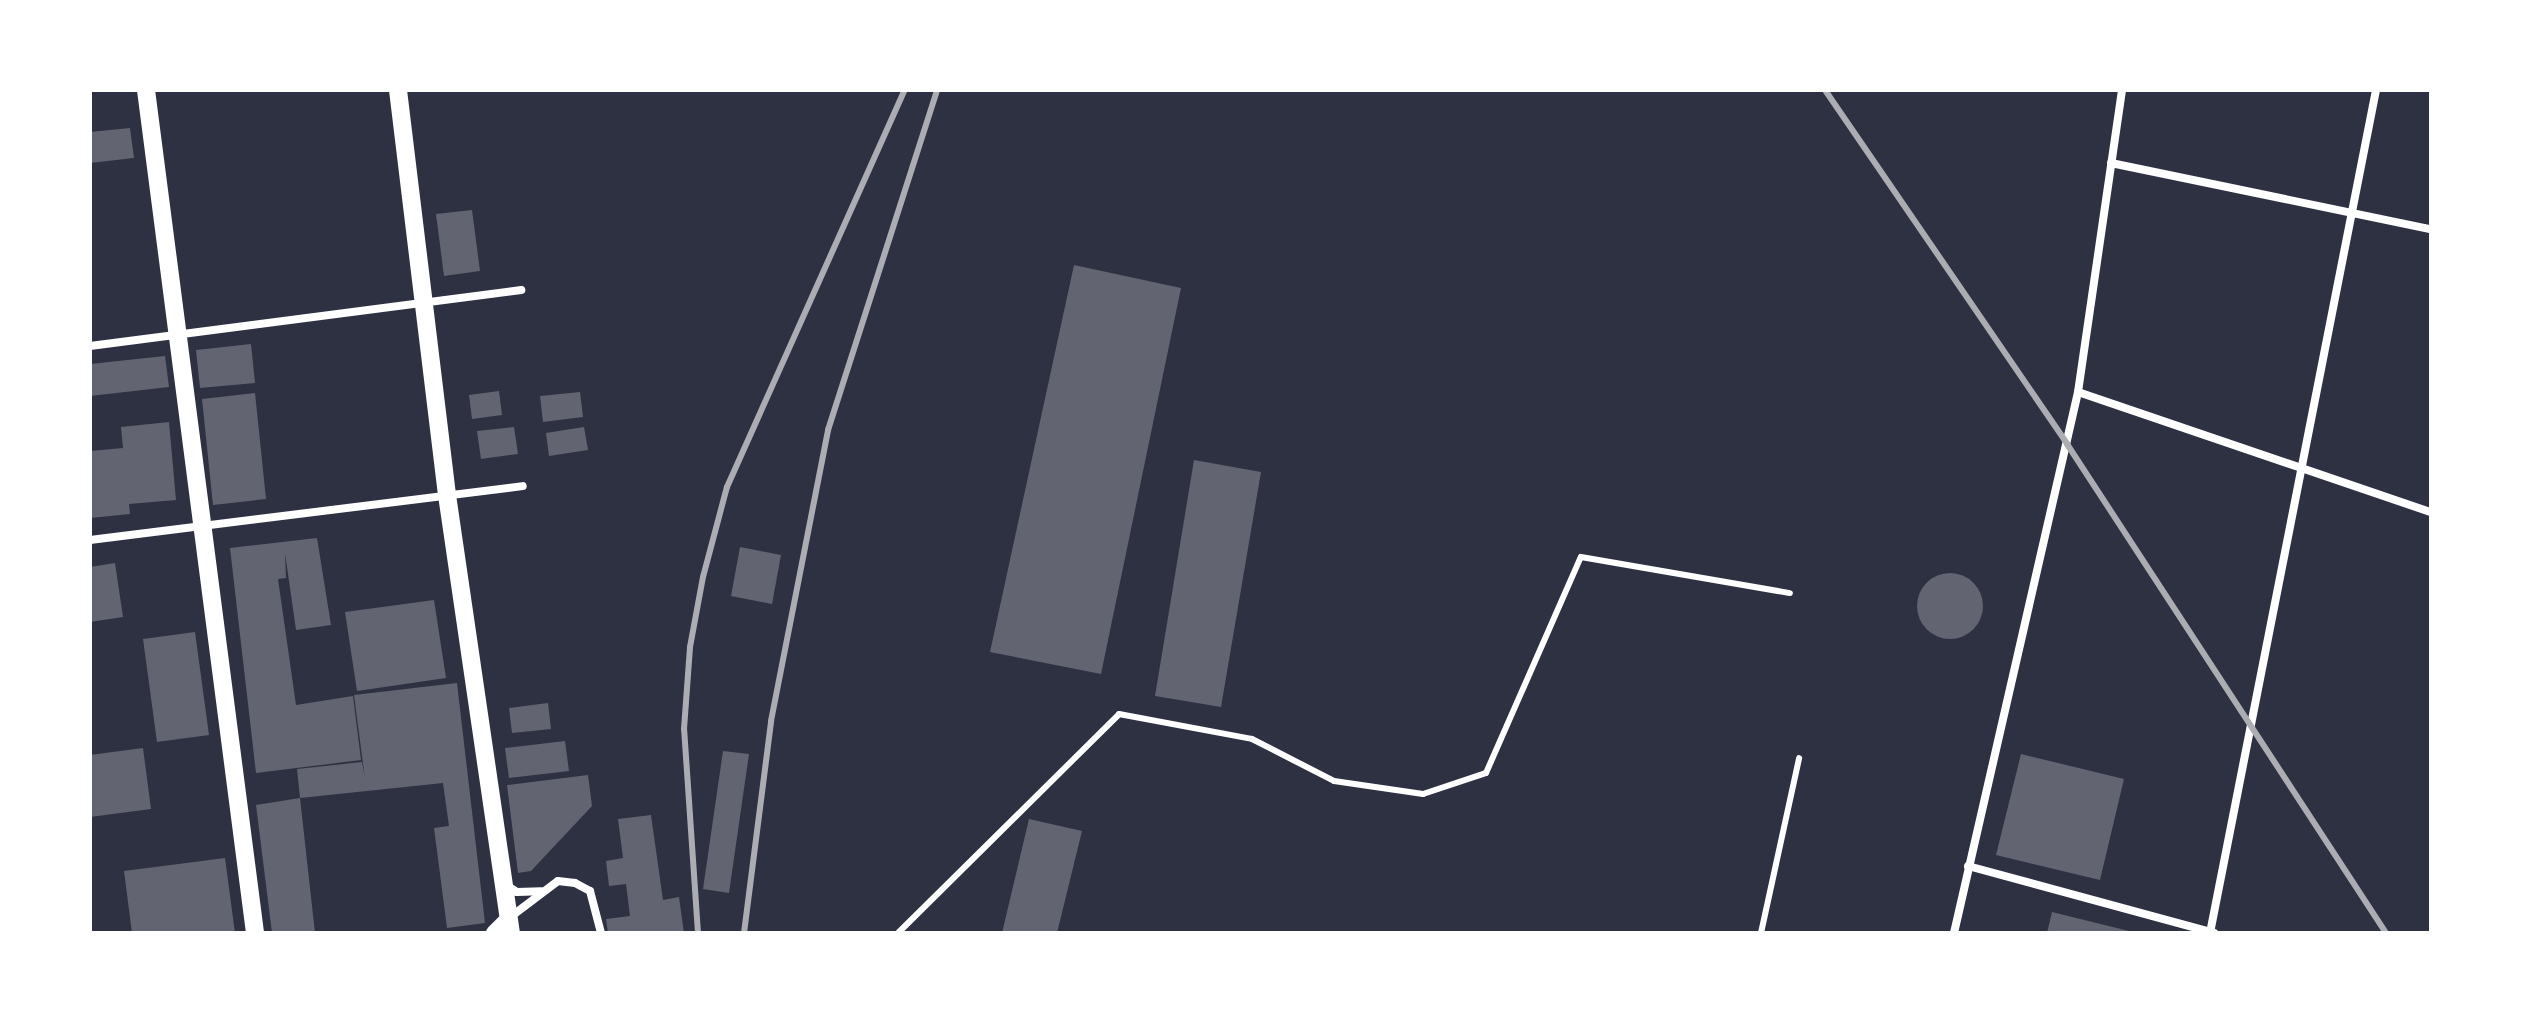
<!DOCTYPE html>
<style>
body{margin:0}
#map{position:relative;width:2521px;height:1023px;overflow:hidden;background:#2d3142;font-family:Lato,sans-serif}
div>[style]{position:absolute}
.building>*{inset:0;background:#626471}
.round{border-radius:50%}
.service>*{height:6px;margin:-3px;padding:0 3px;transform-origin:3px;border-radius:3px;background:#fff}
.minor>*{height:8px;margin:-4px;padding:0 4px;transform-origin:4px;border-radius:4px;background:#fff}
.secondary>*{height:16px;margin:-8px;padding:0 8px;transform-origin:8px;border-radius:8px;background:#fff}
.primary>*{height:18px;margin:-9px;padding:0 9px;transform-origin:9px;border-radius:9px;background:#fff}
.rail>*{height:6px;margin:-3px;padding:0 3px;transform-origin:3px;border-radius:3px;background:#abadb3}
span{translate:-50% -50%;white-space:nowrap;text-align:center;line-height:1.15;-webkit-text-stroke:7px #fff;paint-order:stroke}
.frame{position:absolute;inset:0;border:92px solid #fff;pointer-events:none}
</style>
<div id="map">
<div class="building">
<i style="clip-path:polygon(130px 128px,134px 158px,90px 163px,90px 132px)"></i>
<i style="clip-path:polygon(472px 210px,480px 271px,444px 276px,436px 214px)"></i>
<i style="clip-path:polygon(1074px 265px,1181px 288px,1101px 674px,990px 652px)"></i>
<i style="clip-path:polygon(251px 344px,255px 383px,200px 388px,196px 350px)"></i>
<i style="clip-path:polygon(165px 356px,169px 387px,90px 396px,90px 364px)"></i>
<i style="clip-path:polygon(499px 391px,502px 415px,472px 419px,469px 395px)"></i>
<i style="clip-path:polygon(580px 392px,583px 417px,543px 422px,540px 396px)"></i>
<i style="clip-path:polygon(255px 393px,266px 499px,213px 505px,202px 399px)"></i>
<i style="clip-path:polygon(169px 422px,176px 500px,129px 504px,130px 514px,90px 518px,90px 451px,123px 448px,121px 427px)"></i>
<i style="clip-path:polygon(514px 427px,518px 454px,481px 459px,477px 431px)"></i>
<i style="clip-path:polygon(584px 427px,588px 450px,549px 456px,546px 433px)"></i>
<i style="clip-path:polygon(1194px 460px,1261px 472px,1221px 707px,1155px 696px)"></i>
<i style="clip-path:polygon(317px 538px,331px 625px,296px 630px,285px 553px,286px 578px,278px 579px,296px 705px,353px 696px,361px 760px,256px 773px,230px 548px)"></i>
<i style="clip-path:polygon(740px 547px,781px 555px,772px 604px,731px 596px)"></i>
<i style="clip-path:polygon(115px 563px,123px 617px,90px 622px,90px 567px)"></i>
<i class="round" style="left:1917px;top:573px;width:66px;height:66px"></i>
<i style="clip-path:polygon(434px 600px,446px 678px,357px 691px,345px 612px)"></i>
<i style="clip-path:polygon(195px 632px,209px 735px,157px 742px,143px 639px)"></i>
<i style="clip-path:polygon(457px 683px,485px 923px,447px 928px,434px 828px,449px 826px,443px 783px,300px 798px,315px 933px,272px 933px,256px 805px,300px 798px,297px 769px,362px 762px,365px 779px,354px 695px)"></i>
<i style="clip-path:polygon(548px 703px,551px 729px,512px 733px,509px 708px)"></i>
<i style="clip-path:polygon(565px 741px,569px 771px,509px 778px,505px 748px)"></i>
<i style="clip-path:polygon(143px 748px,151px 809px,90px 817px,90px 755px)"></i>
<i style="clip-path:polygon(723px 751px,749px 754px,729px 893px,703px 889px)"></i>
<i style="clip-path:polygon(2021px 754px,2124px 779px,2100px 880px,1996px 855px)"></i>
<i style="clip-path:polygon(588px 775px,592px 806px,531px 871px,518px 873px,507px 785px)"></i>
<i style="clip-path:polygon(651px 815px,663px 900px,679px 897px,684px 933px,608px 933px,606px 919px,630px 916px,626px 884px,609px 886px,606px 861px,623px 858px,618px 819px)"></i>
<i style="clip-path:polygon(1029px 819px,1082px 831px,1057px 933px,1002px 933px)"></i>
<i style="clip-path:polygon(225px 858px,235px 933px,132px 933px,124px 871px)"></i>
<i style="clip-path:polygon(2052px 912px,2133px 932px,2133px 933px,2047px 933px)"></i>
</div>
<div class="service">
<i style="left:898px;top:933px;width:311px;rotate:-44.7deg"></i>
<i style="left:1119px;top:714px;width:135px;rotate:10.6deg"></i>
<i style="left:1252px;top:739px;width:92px;rotate:27.1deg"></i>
<i style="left:1334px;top:781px;width:90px;rotate:8.3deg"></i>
<i style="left:1423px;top:794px;width:66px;rotate:-18.4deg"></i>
<i style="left:1486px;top:773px;width:236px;rotate:-66.3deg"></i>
<i style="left:1581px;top:557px;width:212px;rotate:9.8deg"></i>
<i style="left:1761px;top:933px;width:179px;rotate:-77.7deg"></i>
</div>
<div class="minor">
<i style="left:2111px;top:163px;width:327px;rotate:11.7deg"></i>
<i style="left:90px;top:346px;width:435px;rotate:-7.4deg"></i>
<i style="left:2078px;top:392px;width:373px;rotate:18.8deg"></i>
<i style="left:90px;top:540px;width:436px;rotate:-7.1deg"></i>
<i style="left:1968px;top:866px;width:255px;rotate:15.2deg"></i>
<i style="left:505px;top:884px;width:14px;rotate:34deg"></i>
<i style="left:517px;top:892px;width:24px;rotate:-2deg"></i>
<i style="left:509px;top:918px;width:61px;rotate:-37.1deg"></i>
<i style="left:558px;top:881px;width:17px;rotate:7deg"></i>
<i style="left:575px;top:883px;width:17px;rotate:28deg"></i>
<i style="left:590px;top:891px;width:43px;rotate:75.3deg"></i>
<i style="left:1954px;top:933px;width:555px;rotate:-77.09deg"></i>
<i style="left:2078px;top:392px;width:305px;rotate:-81.7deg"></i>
<i style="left:2210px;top:933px;width:859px;rotate:-78.86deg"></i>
</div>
<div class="secondary">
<i style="left:494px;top:933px;width:21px;rotate:-45deg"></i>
</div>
<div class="primary">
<i style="left:146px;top:90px;width:850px;rotate:82.63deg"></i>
<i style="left:398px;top:90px;width:408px;rotate:83.1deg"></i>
<i style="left:447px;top:495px;width:443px;rotate:81.7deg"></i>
</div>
<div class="rail">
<i style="left:1825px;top:90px;width:429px;rotate:55.6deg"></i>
<i style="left:2067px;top:444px;width:584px;rotate:56.88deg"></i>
<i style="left:698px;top:933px;width:204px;rotate:-93.9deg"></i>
<i style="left:684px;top:729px;width:82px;rotate:-85.8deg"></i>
<i style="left:690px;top:647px;width:71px;rotate:-79.5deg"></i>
<i style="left:703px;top:577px;width:93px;rotate:-75.1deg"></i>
<i style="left:727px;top:487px;width:435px;rotate:-65.9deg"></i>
<i style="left:744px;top:933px;width:214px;rotate:-82.7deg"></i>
<i style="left:771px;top:721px;width:297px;rotate:-78.9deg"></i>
<i style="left:828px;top:430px;width:357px;rotate:-72.2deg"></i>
</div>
<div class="frame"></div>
</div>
